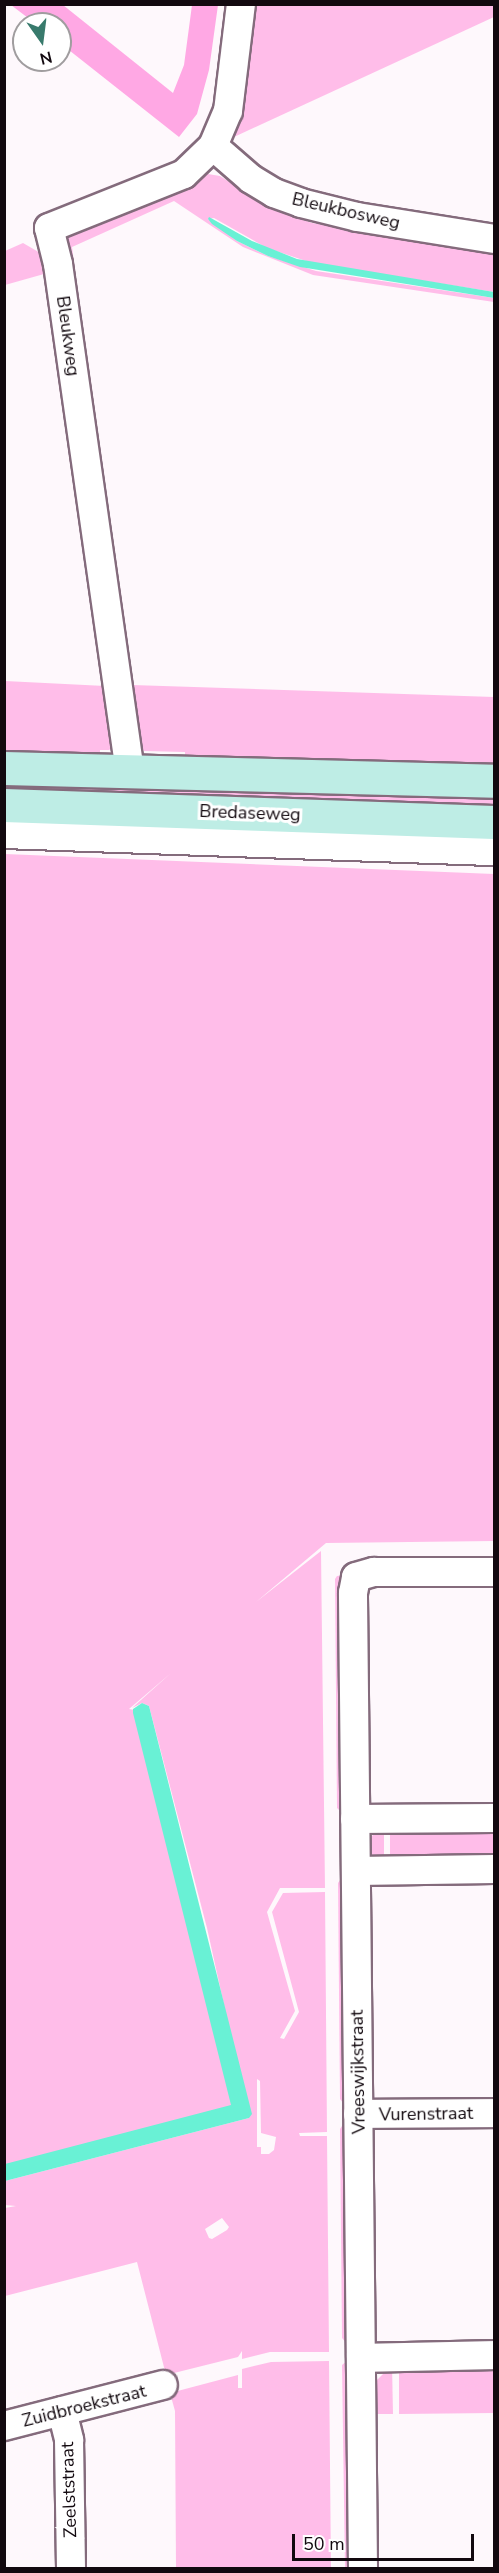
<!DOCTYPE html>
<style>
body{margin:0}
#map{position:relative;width:499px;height:2573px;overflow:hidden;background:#fef8fc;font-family:"Nunito Sans",sans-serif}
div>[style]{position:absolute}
.green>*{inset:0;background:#ffbde9}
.forest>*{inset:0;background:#ffa8e4}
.water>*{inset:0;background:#69f1d5}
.roads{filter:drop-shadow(2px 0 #846b7c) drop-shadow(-2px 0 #846b7c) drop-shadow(0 2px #846b7c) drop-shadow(0 -2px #846b7c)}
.minor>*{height:28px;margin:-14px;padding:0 14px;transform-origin:14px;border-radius:14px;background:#fff}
.secondary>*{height:33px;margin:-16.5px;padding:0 16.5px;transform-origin:16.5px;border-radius:16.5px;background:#beede5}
span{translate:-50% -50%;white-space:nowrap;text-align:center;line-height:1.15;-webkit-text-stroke:6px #fff;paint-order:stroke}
.street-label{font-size:18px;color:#12090f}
.frame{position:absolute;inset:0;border:6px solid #12090f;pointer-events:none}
.north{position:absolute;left:12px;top:12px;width:60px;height:60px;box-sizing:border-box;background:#fff;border:2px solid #a09d9f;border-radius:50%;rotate:166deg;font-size:16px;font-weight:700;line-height:24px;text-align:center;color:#12090f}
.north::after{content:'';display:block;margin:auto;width:21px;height:27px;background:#387a6c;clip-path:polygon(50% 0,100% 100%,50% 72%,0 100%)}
.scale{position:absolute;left:292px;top:2534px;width:182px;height:27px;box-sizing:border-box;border:3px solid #12090f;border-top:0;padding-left:8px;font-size:18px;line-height:21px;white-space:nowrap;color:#12090f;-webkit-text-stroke:4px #fff;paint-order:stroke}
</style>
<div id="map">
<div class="green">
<i style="clip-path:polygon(250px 5px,494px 5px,494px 17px,234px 137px)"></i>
<i style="clip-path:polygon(202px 173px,220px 176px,269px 207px,312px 223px,494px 252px,494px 292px,312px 263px,267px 248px,214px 218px,208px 219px,237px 241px,268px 256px,316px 271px,494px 298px,494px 302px,313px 275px,243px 247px,174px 201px,72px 247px,101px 475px,132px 685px,494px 697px,494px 766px,185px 761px,185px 752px,144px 751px,134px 740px,65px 244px,70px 233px)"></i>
<i style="clip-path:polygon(23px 243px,42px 254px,121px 741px,109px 750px,100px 750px,100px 759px,5px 756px,5px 681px,105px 686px,44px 274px,5px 285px,5px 251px)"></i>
<i style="clip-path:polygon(5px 780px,494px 791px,494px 808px,5px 792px)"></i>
<i style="clip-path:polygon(evenodd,5px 854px,494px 874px,494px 1541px,326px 1543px,256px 1602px,321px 1551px,325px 1888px,280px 1888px,267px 1912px,295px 2011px,280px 2038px,284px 2039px,299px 2012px,272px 1912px,283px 1893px,325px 1892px,327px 2132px,299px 2133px,300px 2136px,327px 2136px,329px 2352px,270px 2352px,242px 2359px,242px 2351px,238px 2357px,166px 2375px,137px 2262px,5px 2296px,5px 2208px,16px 2206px,5px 2205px,5px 2181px,249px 2118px,207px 1928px,149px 1706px,142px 1703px,132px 1708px,171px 1673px,129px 1709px,140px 1711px,241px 2117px,5px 2171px,5px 854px,257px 2079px,260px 2081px,261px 2133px,276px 2137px,274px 2150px,269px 2154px,261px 2154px,261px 2147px,257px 2147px,257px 2079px,5px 854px,222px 2218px,229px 2227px,227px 2230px,212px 2239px,209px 2238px,205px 2229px,222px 2218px)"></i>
<i style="clip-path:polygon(344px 1575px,343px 1814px,337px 1808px,335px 1579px,337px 1576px)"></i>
<i style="clip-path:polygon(494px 1826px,494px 1862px,390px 1863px,390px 1827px)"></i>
<i style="clip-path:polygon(381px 1827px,384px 1827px,384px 1863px,381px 1863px,366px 1849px,366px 1842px)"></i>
<i style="clip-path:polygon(343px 1876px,346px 2107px,340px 2099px,338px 1883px)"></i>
<i style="clip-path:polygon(346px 2120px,348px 2345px,342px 2338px,340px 2129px)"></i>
<i style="clip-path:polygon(348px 2360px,353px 2568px,345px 2568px,342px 2365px)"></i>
<i style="clip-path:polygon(329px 2361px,331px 2568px,176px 2568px,175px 2411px,170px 2393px,238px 2375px,238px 2388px,242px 2388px,242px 2369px,271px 2362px)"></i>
<i style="clip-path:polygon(494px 2364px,494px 2413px,399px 2414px,399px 2365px)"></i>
<i style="clip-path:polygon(392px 2365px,393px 2414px,374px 2414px,373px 2384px)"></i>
</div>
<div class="forest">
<i style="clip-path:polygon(11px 5px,63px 5px,173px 93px,184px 65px,192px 5px,218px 5px,209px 70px,197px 114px,179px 137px,60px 43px,60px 24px,36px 24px)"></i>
</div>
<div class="water">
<i style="clip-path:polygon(209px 217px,252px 241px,297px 259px,494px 292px,494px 298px,300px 267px,268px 256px,237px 241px,212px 224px,208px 219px)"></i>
<i style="clip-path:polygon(142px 1703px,149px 1706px,252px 2114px,249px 2118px,5px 2181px,5px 2164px,231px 2105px,133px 1713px,133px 1709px)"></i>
</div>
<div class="roads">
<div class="minor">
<i style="left:213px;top:146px;width:50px;rotate:41deg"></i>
<i style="left:251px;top:179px;width:27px;rotate:31deg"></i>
<i style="left:274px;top:193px;width:29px;rotate:20deg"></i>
<i style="left:301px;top:203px;width:58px;rotate:14deg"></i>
<i style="left:357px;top:217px;width:139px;rotate:9.1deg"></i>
<i style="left:130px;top:772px;width:513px;rotate:-98.07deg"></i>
<i style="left:58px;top:264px;width:37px;rotate:-104deg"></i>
<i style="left:49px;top:228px;width:145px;rotate:-21.8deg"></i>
<i style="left:184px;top:174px;width:40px;rotate:-44deg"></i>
<i style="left:213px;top:146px;width:38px;rotate:-67deg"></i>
<i style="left:228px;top:111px;width:108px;rotate:-83.1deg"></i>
<i style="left:4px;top:834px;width:490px;rotate:2deg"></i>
<i style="left:355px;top:1819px;width:139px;rotate:-0.4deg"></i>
<i style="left:356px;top:1871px;width:138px;rotate:-0.8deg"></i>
<i style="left:358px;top:2114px;width:136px;rotate:-0.4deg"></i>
<i style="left:361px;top:2358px;width:133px;rotate:-1.3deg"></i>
<i style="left:62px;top:2411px;width:30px;rotate:76deg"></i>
<i style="left:69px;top:2440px;width:128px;rotate:89.1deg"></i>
<i style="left:4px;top:2426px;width:164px;rotate:-14.5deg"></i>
<i style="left:363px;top:2568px;width:975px;rotate:-90.59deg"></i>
<i style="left:353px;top:1593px;width:16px;rotate:-79deg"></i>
<i style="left:356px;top:1577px;width:19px;rotate:-16deg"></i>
<i style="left:374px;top:1572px;width:120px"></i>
</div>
<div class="secondary">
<i style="left:4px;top:768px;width:490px;rotate:1.5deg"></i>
<i style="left:4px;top:805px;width:490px;rotate:2deg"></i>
</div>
</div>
<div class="street-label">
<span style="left:346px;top:211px;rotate:13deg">Bleukbosweg</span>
<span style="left:68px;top:336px;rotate:82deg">Bleukweg</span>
<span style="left:250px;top:813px;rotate:2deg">Bredaseweg</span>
<span style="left:358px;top:2072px;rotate:-91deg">Vreeswijkstraat</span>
<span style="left:426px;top:2114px;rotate:-1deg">Vurenstraat</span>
<span style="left:84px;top:2406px;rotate:-14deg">Zuidbroekstraat</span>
<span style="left:69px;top:2490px;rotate:-92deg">Zeelststraat</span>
</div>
<div class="frame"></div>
<div class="north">N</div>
<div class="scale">50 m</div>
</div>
